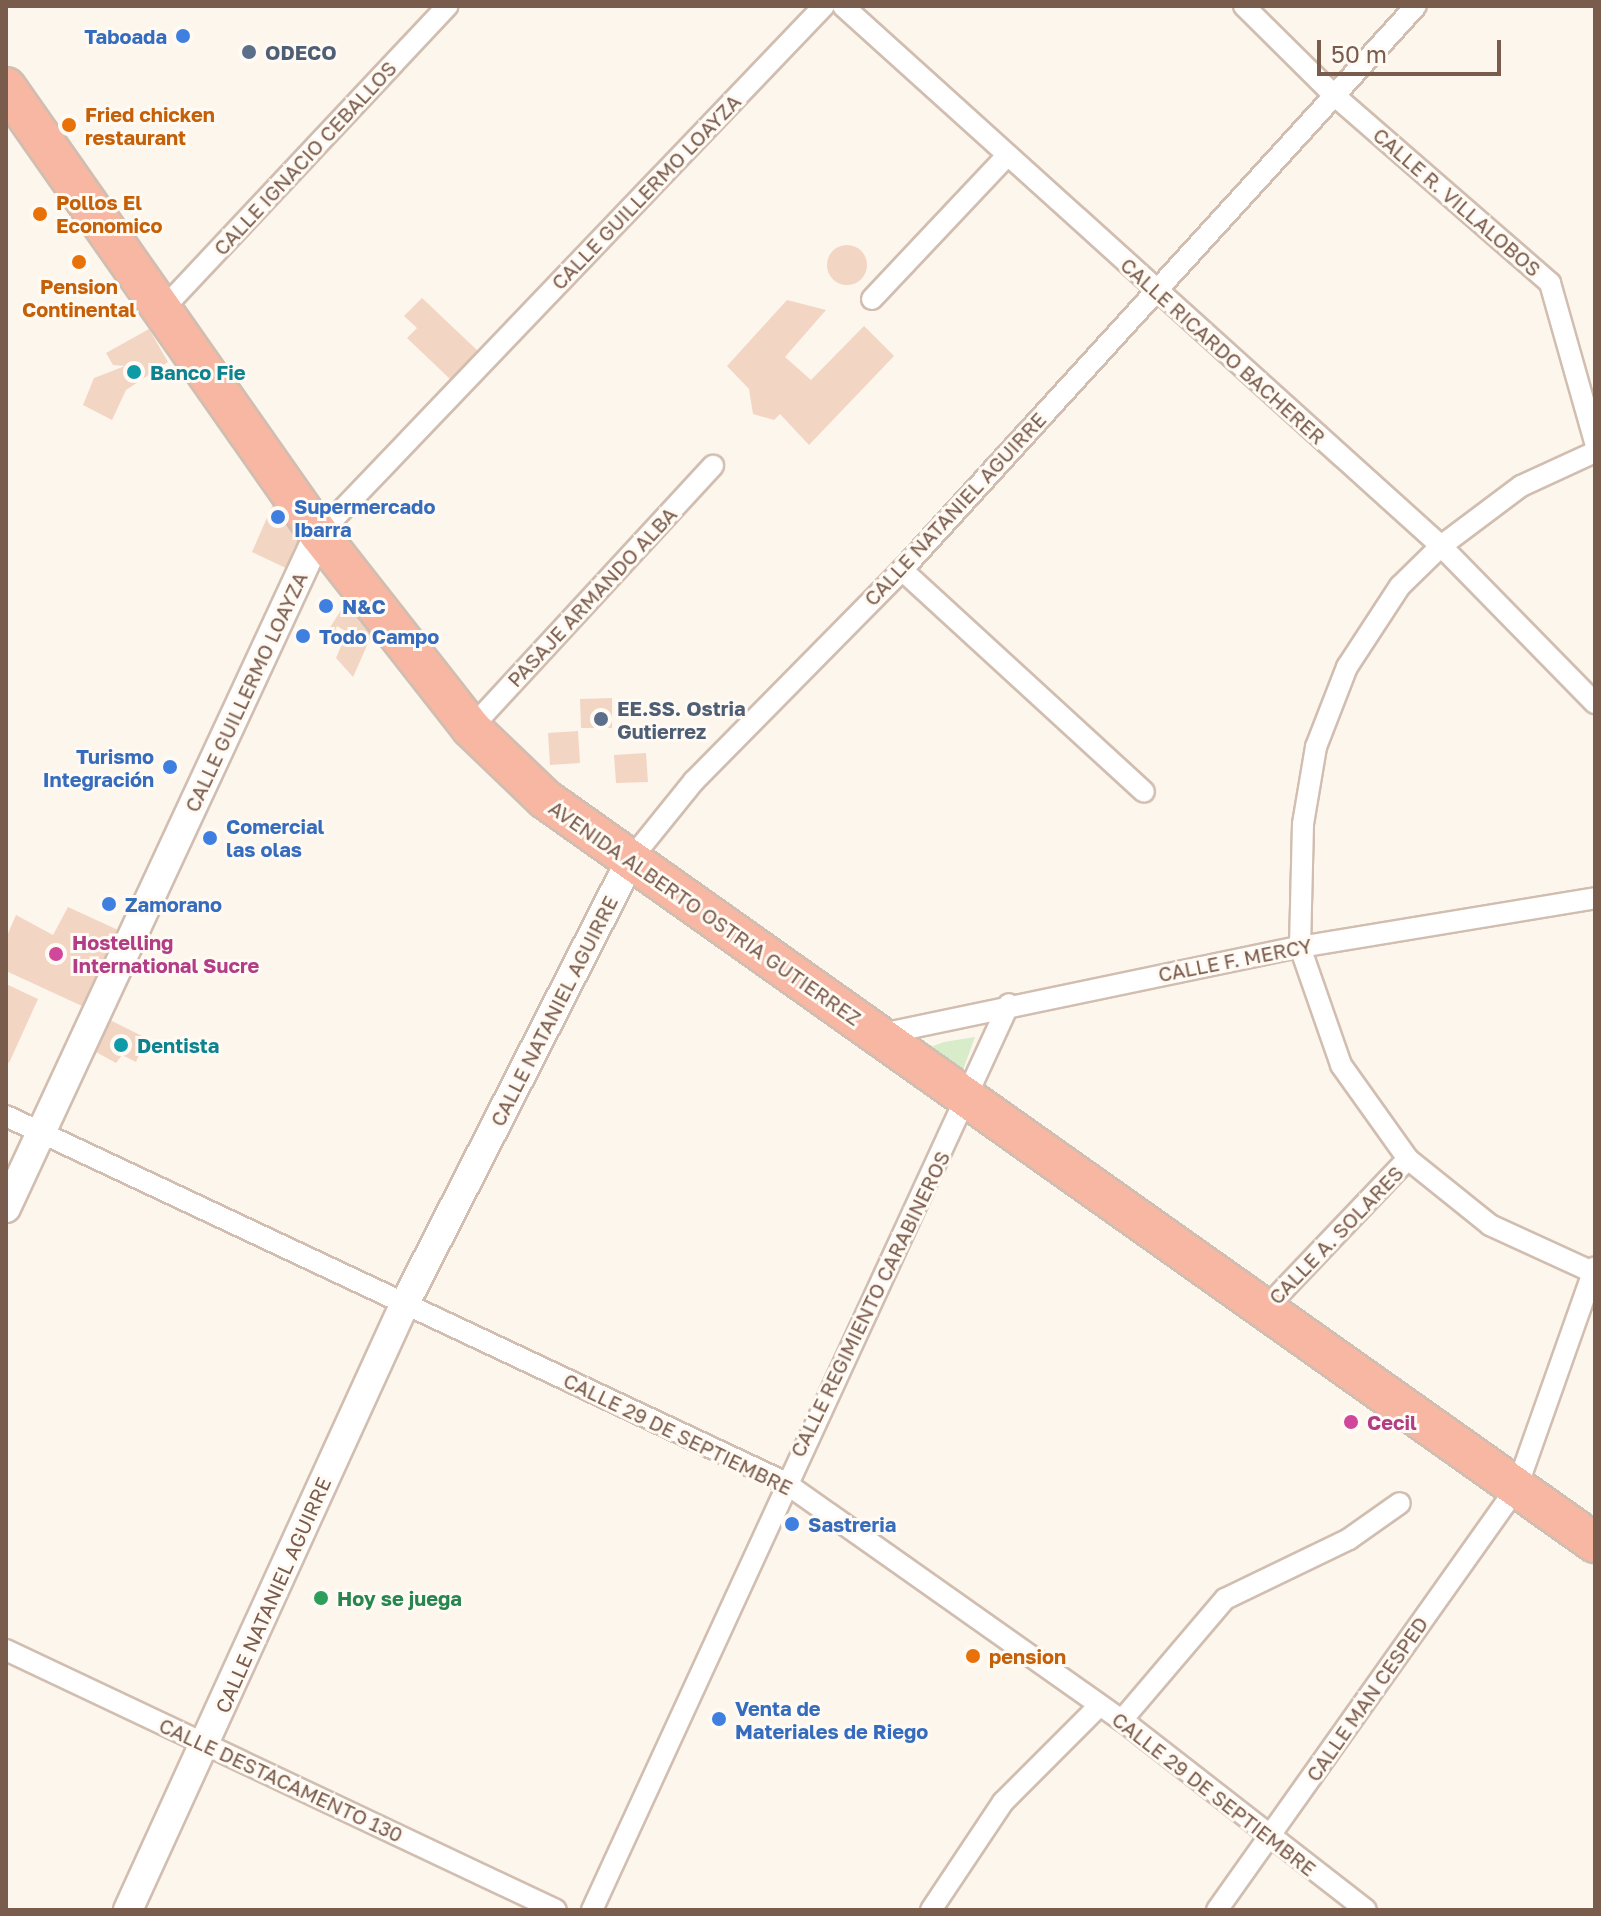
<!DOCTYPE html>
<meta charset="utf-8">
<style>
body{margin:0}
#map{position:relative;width:1601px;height:1916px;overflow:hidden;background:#fdf6ec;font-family:"Golos Text",sans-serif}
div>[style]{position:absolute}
.green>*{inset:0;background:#d8ecc9}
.building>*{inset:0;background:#f3d5c3}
.round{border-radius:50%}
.roads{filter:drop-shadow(2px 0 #d1beb0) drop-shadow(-2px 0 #d1beb0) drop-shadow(0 2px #d1beb0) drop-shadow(0 -2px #d1beb0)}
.street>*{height:20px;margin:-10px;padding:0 10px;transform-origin:10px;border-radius:10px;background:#fff}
.secondary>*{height:28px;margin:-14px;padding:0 14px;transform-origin:14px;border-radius:14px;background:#fff}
.highway>*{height:38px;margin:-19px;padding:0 19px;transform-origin:19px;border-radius:19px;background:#f7b7a3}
.dots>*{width:22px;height:22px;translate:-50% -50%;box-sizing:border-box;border:4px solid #fffaf3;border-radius:50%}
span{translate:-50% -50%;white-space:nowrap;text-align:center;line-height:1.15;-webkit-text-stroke:6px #fffaf3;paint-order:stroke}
.shop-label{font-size:20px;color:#366cbe;font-weight:700}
.right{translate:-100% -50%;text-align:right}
.left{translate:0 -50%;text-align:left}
.service-label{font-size:20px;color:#4e5e75;font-weight:700}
.food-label{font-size:20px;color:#c56008;font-weight:700}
.street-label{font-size:20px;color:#7a5c4d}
.culture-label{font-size:20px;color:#0d838f;font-weight:700}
.hotel-label{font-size:20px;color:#b23c85;font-weight:700}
.leisure-label{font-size:20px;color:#27864d;font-weight:700}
.frame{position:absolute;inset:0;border:8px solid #7a5c4d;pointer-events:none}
.scale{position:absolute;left:1317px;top:40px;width:184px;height:36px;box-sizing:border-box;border:4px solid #7a5c4d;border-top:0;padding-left:10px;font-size:24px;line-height:28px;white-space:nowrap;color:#7a5c4d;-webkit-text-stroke:6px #fffaf3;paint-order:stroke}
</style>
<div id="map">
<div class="green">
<i style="clip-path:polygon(975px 1037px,959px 1081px,919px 1051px,944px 1042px)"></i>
</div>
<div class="building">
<i class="round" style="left:827px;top:245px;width:40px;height:40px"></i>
<i style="clip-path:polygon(422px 298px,478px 351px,451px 380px,407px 338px,417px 328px,404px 316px)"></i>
<i style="clip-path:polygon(787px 300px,826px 310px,785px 357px,811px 380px,864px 326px,894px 356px,809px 445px,780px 414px,774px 420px,753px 414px,749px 389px,727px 366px)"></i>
<i style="clip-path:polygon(149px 329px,168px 362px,126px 390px,112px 420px,83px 405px,94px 378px,125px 366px,113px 365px,106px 353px)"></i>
<i style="clip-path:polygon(276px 497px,300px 537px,288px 569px,252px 552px)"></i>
<i style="clip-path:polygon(349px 597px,373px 632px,353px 677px,336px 658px,347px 632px,337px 626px,331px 640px,326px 634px)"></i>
<i style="clip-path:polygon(612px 698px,612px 728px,581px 728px,580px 699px)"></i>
<i style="clip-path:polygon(578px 731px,580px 763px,550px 765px,548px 733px)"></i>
<i style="clip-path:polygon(646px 753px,648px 782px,616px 783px,614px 755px)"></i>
<i style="clip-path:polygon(68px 907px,118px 930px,82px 1006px,6px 971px,6px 938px,16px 915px,53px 935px)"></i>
<i style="clip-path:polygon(6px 984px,38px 999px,9px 1063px,6px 1061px)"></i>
<i style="clip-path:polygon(110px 1020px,146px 1038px,136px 1062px,122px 1055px,116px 1063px,96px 1052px)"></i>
</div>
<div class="roads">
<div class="street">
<i style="left:843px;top:6px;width:806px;rotate:42.08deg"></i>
<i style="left:1441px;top:546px;width:220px;rotate:45.6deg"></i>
<i style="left:1244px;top:6px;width:128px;rotate:44.7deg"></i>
<i style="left:1335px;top:96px;width:285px;rotate:41deg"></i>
<i style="left:1550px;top:283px;width:165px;rotate:74.2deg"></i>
<i style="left:872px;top:299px;width:195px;rotate:-46.7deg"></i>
<i style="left:162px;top:310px;width:417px;rotate:-46.8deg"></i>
<i style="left:1595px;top:452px;width:81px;rotate:155.3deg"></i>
<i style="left:1521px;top:486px;width:100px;rotate:143.1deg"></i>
<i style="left:1441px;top:546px;width:57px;rotate:135.7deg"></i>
<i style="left:1400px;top:586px;width:97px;rotate:123.2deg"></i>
<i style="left:1347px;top:667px;width:86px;rotate:111.2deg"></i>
<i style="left:1316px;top:747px;width:78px;rotate:99.6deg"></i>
<i style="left:1303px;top:824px;width:123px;rotate:91.4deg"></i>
<i style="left:1300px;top:947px;width:125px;rotate:70.8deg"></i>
<i style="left:1341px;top:1065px;width:115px;rotate:54.5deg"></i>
<i style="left:1408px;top:1159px;width:105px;rotate:38.8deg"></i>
<i style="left:1490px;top:1225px;width:115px;rotate:24.6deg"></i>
<i style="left:319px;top:534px;width:731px;rotate:-46.28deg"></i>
<i style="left:902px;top:570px;width:328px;rotate:42.5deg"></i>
<i style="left:471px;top:728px;width:357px;rotate:-47.3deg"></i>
<i style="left:631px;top:859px;width:100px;rotate:-51.1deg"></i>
<i style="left:694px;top:781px;width:296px;rotate:-45.4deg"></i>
<i style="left:902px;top:570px;width:763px;rotate:-47.66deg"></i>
<i style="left:877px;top:1035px;width:432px;rotate:-11.8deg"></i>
<i style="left:1300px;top:947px;width:299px;rotate:-9.4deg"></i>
<i style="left:6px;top:1116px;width:860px;rotate:25.19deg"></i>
<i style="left:784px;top:1482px;width:413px;rotate:35.2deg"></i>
<i style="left:1122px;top:1720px;width:309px;rotate:37.9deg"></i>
<i style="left:1263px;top:1311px;width:210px;rotate:-46.4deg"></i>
<i style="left:6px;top:1650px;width:608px;rotate:25.3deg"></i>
<i style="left:1122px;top:1720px;width:159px;rotate:-49.6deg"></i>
<i style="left:1225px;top:1599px;width:138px;rotate:-25.8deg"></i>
<i style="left:1349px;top:1539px;width:62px;rotate:-35.2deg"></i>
<i style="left:592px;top:1910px;width:997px;rotate:-65.29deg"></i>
<i style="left:931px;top:1910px;width:130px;rotate:-56.3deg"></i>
<i style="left:1003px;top:1802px;width:136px;rotate:-45deg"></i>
<i style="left:1217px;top:1910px;width:519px;rotate:-54.65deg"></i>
<i style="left:1517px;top:1487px;width:233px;rotate:-70.5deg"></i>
</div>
<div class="secondary">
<i style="left:6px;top:1208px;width:743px;rotate:-65.09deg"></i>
<i style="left:128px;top:1910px;width:667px;rotate:-65.47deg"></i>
<i style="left:405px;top:1303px;width:498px;rotate:-63deg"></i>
</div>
<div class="highway">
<i style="left:6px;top:87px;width:546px;rotate:55deg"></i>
<i style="left:319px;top:534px;width:246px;rotate:51.9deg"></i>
<i style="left:471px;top:728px;width:103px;rotate:43.8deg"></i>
<i style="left:545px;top:799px;width:1287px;rotate:35.32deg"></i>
</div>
</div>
<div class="dots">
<i style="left:183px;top:36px;background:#3f7fe0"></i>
<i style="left:249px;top:52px;background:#5c6f8a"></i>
<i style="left:69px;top:125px;background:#e8710a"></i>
<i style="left:40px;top:214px;background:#e8710a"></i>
<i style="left:79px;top:262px;background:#e8710a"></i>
<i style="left:134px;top:372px;background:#0f9aa8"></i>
<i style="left:278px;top:517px;background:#3f7fe0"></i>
<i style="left:326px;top:606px;background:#3f7fe0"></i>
<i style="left:303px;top:636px;background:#3f7fe0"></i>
<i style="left:601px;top:719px;background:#5c6f8a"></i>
<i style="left:170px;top:767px;background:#3f7fe0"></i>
<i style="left:210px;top:838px;background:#3f7fe0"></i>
<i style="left:109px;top:904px;background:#3f7fe0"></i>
<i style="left:56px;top:954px;background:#d1479c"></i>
<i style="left:121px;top:1045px;background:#0f9aa8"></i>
<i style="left:1351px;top:1422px;background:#d1479c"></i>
<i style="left:792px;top:1524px;background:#3f7fe0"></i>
<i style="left:321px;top:1598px;background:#2e9e5b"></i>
<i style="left:973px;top:1656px;background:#e8710a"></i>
<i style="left:719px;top:1719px;background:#3f7fe0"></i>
</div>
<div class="shop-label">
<span class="right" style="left:167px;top:36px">Taboada</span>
<span class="left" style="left:294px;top:518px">Supermercado<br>Ibarra</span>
<span class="left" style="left:342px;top:606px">N&amp;C</span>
<span class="left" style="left:319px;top:636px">Todo Campo</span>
<span class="right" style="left:154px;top:768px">Turismo<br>Integración</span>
<span class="left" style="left:226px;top:838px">Comercial<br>las olas</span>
<span class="left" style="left:125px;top:904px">Zamorano</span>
<span class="left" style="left:808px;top:1524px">Sastreria</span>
<span class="left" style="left:735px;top:1720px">Venta de<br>Materiales de Riego</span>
</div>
<div class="service-label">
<span class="left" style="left:265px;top:52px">ODECO</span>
<span class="left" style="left:617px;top:720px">EE.SS. Ostria<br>Gutierrez</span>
</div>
<div class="food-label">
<span class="left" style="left:85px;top:126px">Fried chicken<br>restaurant</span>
<span class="left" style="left:56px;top:214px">Pollos El<br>Economico</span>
<span style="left:79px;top:298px">Pension<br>Continental</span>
<span class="left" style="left:989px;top:1656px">pension</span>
</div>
<div class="street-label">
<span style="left:305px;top:158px;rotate:-47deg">CALLE IGNACIO CEBALLOS</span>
<span style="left:646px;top:192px;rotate:-46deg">CALLE GUILLERMO LOAYZA</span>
<span style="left:1457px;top:202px;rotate:41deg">CALLE R. VILLALOBOS</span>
<span style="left:1223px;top:351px;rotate:42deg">CALLE RICARDO BACHERER</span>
<span style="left:955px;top:509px;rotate:-47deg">CALLE NATANIEL AGUIRRE</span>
<span style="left:592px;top:597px;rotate:-47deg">PASAJE ARMANDO ALBA</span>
<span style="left:246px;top:692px;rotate:-65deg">CALLE GUILLERMO LOAYZA</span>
<span style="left:705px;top:913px;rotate:35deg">AVENIDA ALBERTO OSTRIA GUTIERREZ</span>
<span style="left:1235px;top:960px;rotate:-11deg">CALLE F. MERCY</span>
<span style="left:554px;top:1011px;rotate:-63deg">CALLE NATANIEL AGUIRRE</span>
<span style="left:1336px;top:1235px;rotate:-46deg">CALLE A. SOLARES</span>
<span style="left:870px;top:1304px;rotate:-64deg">CALLE REGIMIENTO CARABINEROS</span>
<span style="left:678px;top:1434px;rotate:26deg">CALLE 29 DE SEPTIEMBRE</span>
<span style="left:273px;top:1595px;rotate:-66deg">CALLE NATANIEL AGUIRRE</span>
<span style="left:1367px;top:1699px;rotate:-55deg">CALLE MAN CESPED</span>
<span style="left:281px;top:1780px;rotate:25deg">CALLE DESTACAMENTO 130</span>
<span style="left:1214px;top:1794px;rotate:38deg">CALLE 29 DE SEPTIEMBRE</span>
</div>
<div class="culture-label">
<span class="left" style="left:150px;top:372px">Banco Fie</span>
<span class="left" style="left:137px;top:1045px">Dentista</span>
</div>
<div class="hotel-label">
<span class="left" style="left:72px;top:954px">Hostelling<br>International Sucre</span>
<span class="left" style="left:1367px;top:1422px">Cecil</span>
</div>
<div class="leisure-label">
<span class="left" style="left:337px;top:1598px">Hoy se juega</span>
</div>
<div class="frame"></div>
<div class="scale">50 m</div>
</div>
